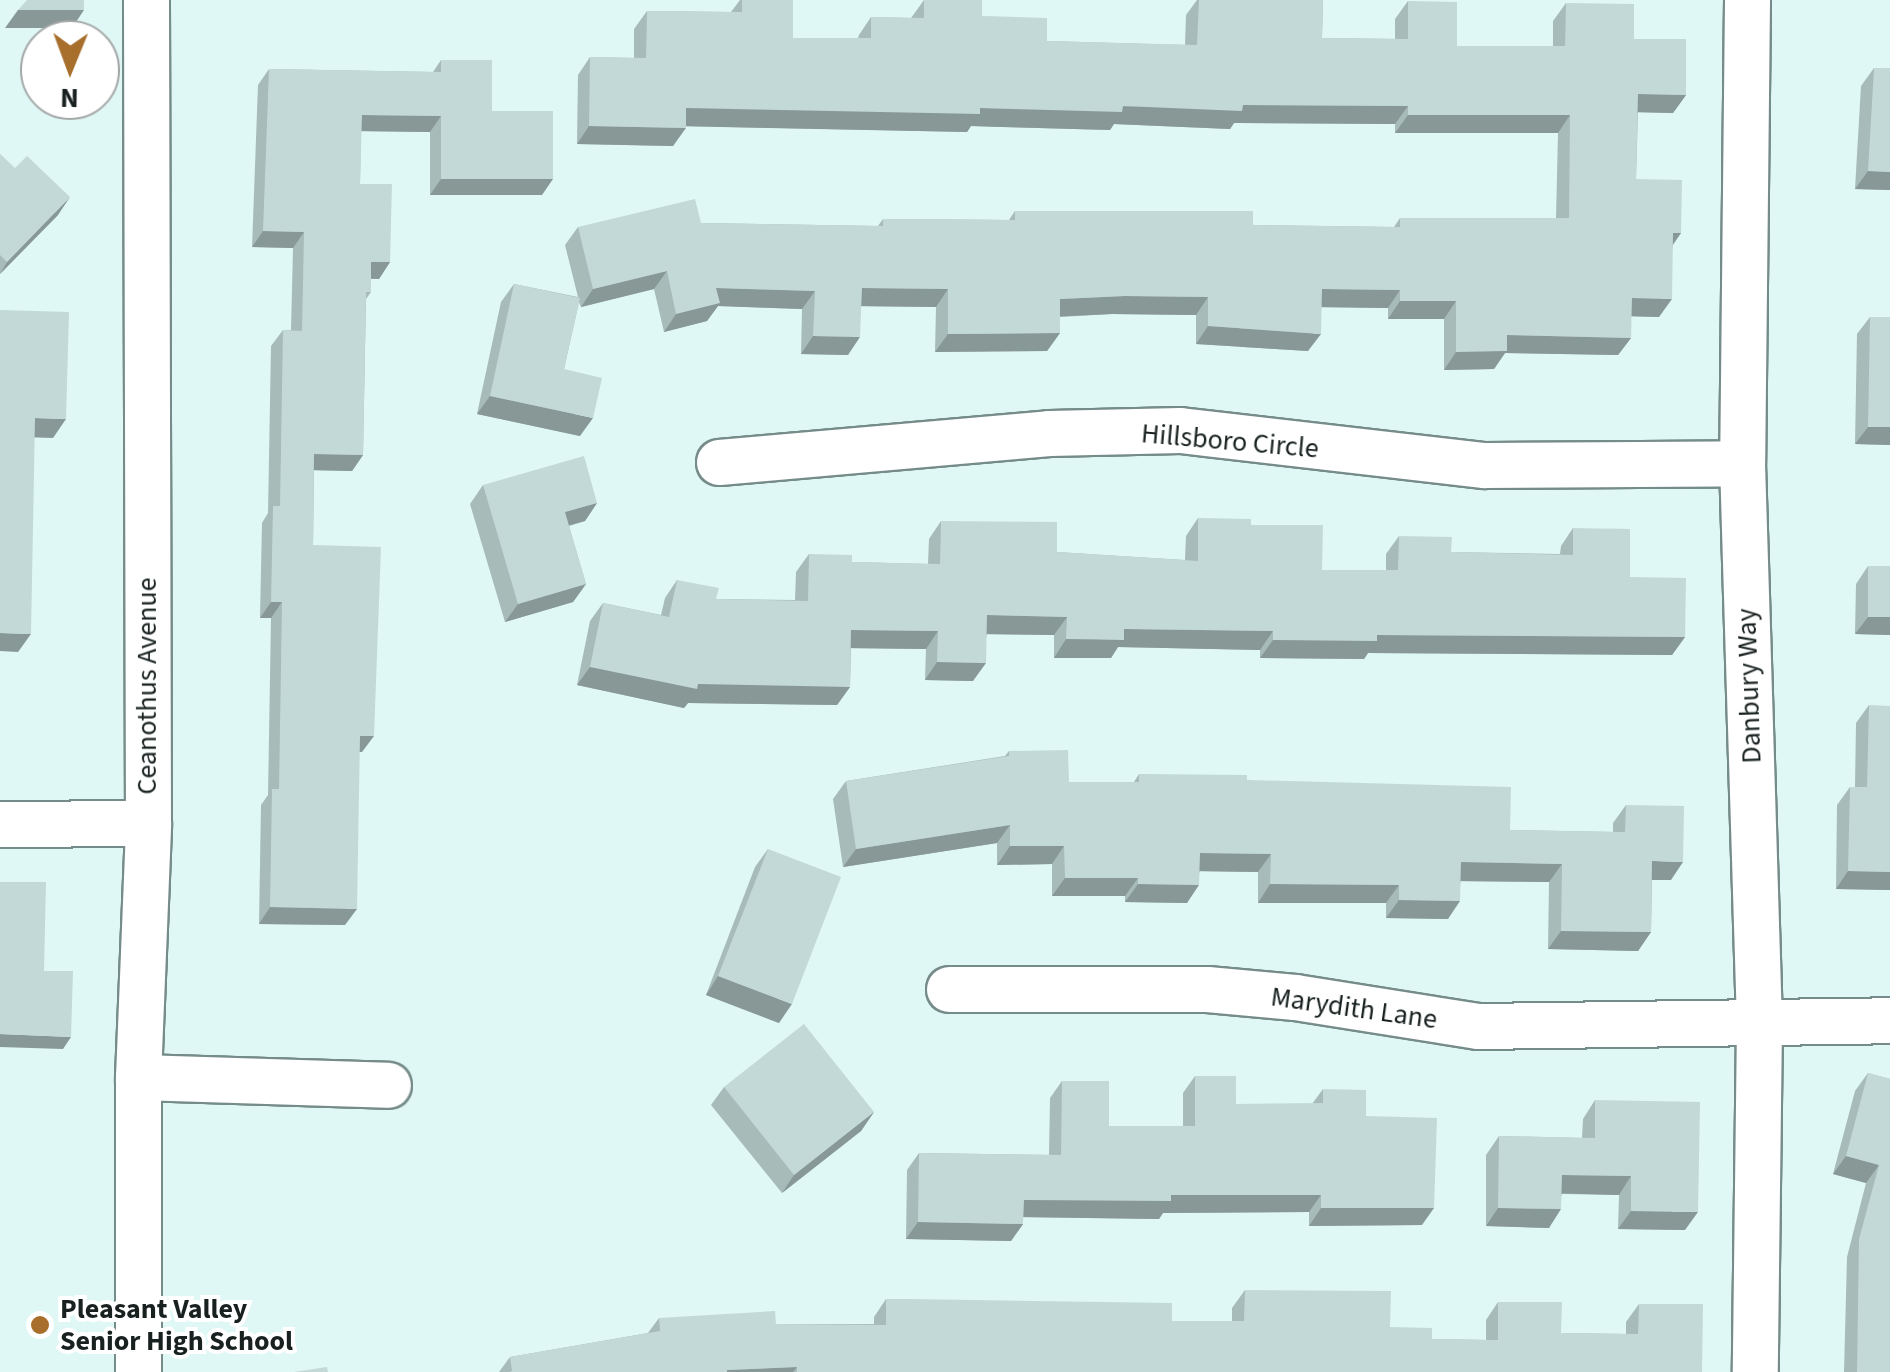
<!DOCTYPE html>
<style>
body{margin:0}
#map{position:relative;width:1890px;height:1372px;overflow:hidden;background:#dff7f5;font-family:"Source Sans 3",sans-serif}
div>[style]{position:absolute}
.roads{filter:drop-shadow(2px 0 #768c8a) drop-shadow(-2px 0 #768c8a) drop-shadow(0 2px #768c8a) drop-shadow(0 -2px #768c8a)}
.minor>*{height:45px;margin:-22.5px;padding:0 22.5px;transform-origin:22.5px;border-radius:22.5px;background:#fff}
.wall>*{inset:0;background:#a7bbb9}
.shaded-wall>*{inset:0;background:#889896}
.building>*{inset:0;background:#c2d9d7}
.dots>*{width:28px;height:28px;translate:-50% -50%;box-sizing:border-box;border:5px solid #fff;border-radius:50%}
span{translate:-50% -50%;white-space:nowrap;text-align:center;line-height:1.15;-webkit-text-stroke:8px #fff;paint-order:stroke}
.street-label{font-size:28px;color:#182120}
.poi-label{font-size:28px;color:#182120;font-weight:700}
.left{translate:0 -50%;text-align:left}
.north{position:absolute;left:20px;top:20px;width:100px;height:100px;box-sizing:border-box;background:#fff;border:2px solid #a3a6a6;border-radius:50%;rotate:181deg;font-size:28px;font-weight:700;line-height:40px;text-align:center;color:#182120}
.north::after{content:'';display:block;margin:auto;width:35px;height:45px;background:#a76e2c;clip-path:polygon(50% 0,100% 100%,50% 72%,0 100%)}
</style>
<div id="map">
<div class="roads">
<div class="minor">
<i style="left:1747px;top:0;width:463px;rotate:90.6deg"></i>
<i style="left:1742px;top:463px;width:560px;rotate:88.26deg"></i>
<i style="left:1759px;top:1023px;width:349px;rotate:90.7deg"></i>
<i style="left:719px;top:462px;width:331px;rotate:-5deg"></i>
<i style="left:1049px;top:433px;width:131px;rotate:-1.3deg"></i>
<i style="left:1180px;top:430px;width:306px;rotate:6.6deg"></i>
<i style="left:1484px;top:465px;width:258px;rotate:-0.4deg"></i>
<i style="left:0;top:824px;width:148px;rotate:-0.4deg"></i>
<i style="left:949px;top:989px;width:258px"></i>
<i style="left:1207px;top:989px;width:88px;rotate:5.2deg"></i>
<i style="left:1295px;top:997px;width:185px;rotate:9deg"></i>
<i style="left:1478px;top:1026px;width:412px;rotate:-0.8deg"></i>
<i style="left:138px;top:1077px;width:250px;rotate:1.8deg"></i>
<i style="left:138px;top:1372px;width:295px;rotate:-90deg"></i>
<i style="left:138px;top:1077px;width:254px;rotate:-87.7deg"></i>
<i style="left:148px;top:823px;width:823px;rotate:-90.14deg"></i>
</div>
</div>
<div class="wall">
<i style="clip-path:polygon(740px 0,793px 0,793px 38px,858px 38px,859px 35px,871px 17px,911px 18px,924px 0,982px 16px,1047px 41px,1185px 45px,1186px 15px,1197px 0,1323px 0,1322px 38px,1395px 39px,1395px 19px,1408px 1px,1457px 46px,1553px 46px,1553px 21px,1566px 3px,1634px 39px,1686px 95px,1673px 113px,1638px 112px,1636px 179px,1681px 233px,1673px 245px,1659px 317px,1631px 316px,1631px 338px,1618px 355px,1505px 353px,1494px 369px,1444px 370px,1444px 319px,1388px 319px,1388px 308px,1321px 307px,1308px 351px,1196px 344px,1196px 315px,1112px 314px,1060px 317px,1060px 333px,1047px 351px,935px 352px,936px 307px,861px 306px,848px 355px,801px 354px,802px 309px,718px 306px,707px 321px,664px 332px,654px 289px,581px 307px,579px 302px,564px 369px,580px 436px,477px 414px,501px 302px,514px 284px,578px 297px,565px 245px,578px 227px,701px 223px,878px 226px,883px 219px,1009px 220px,1015px 211px,1253px 225px,1394px 227px,1400px 218px,1556px 218px,1558px 133px,1395px 133px,1395px 124px,1234px 123px,1230px 129px,1114px 124px,1110px 130px,971px 126px,967px 132px,686px 126px,673px 146px,577px 144px,578px 75px,590px 57px,634px 58px,634px 29px,647px 11px,731px 12px)"></i>
<i style="clip-path:polygon(441px 60px,492px 111px,542px 195px,430px 195px,430px 132px,361px 131px,360px 184px,390px 262px,379px 279px,371px 279px,371px 292px,366px 299px,363px 455px,352px 471px,314px 470px,313px 545px,362px 752px,359px 752px,345px 925px,259px 924px,261px 805px,268px 795px,271px 618px,260px 618px,262px 523px,268px 513px,271px 346px,283px 330px,291px 330px,293px 248px,252px 247px,258px 85px,269px 69px,433px 72px)"></i>
<i style="clip-path:polygon(1874px 68px,1890px 68px,1890px 190px,1855px 189px,1861px 86px)"></i>
<i style="clip-path:polygon(0 154px,58px 215px,0 274px)"></i>
<i style="clip-path:polygon(1870px 317px,1890px 445px,1855px 444px,1857px 334px)"></i>
<i style="clip-path:polygon(483px 485px,597px 503px,585px 521px,569px 526px,586px 584px,573px 602px,505px 622px,470px 504px)"></i>
<i style="clip-path:polygon(1198px 518px,1251px 525px,1322px 570px,1386px 570px,1386px 554px,1399px 536px,1451px 552px,1560px 554px,1561px 546px,1573px 528px,1630px 577px,1685px 637px,1672px 655px,1368px 653px,1364px 659px,1260px 658px,1260px 650px,1118px 647px,1111px 658px,1054px 658px,1054px 635px,987px 634px,973px 681px,925px 680px,926px 649px,851px 648px,850px 687px,837px 705px,688px 703px,684px 708px,577px 685px,590px 621px,603px 603px,661px 615px,665px 598px,677px 580px,716px 599px,795px 600px,796px 572px,809px 554px,852px 562px,928px 564px,929px 539px,941px 521px,1057px 552px,1185px 560px,1186px 536px)"></i>
<i style="clip-path:polygon(1868px 566px,1890px 635px,1855px 634px,1856px 584px)"></i>
<i style="clip-path:polygon(1869px 705px,1890px 890px,1836px 889px,1837px 805px,1850px 787px,1855px 787px,1856px 723px)"></i>
<i style="clip-path:polygon(1009px 751px,1069px 782px,1134px 782px,1139px 774px,1247px 780px,1510px 830px,1613px 832px,1613px 823px,1626px 805px,1671px 880px,1652px 880px,1651px 932px,1638px 951px,1548px 949px,1549px 882px,1461px 881px,1448px 919px,1386px 918px,1386px 903px,1258px 903px,1258px 872px,1200px 871px,1187px 903px,1125px 902px,1125px 896px,1052px 896px,1052px 864px,997px 865px,997px 843px,843px 867px,833px 799px,846px 781px,1005px 756px)"></i>
<i style="clip-path:polygon(768px 849px,779px 1023px,706px 995px,755px 867px)"></i>
<i style="clip-path:polygon(1868px 1073px,1890px 1079px,1890px 1372px,1844px 1372px,1847px 1257px,1866px 1183px,1833px 1174px,1855px 1091px)"></i>
<i style="clip-path:polygon(1195px 1076px,1236px 1104px,1312px 1104px,1323px 1089px,1366px 1116px,1422px 1225px,1309px 1226px,1309px 1212px,1163px 1213px,1159px 1219px,1023px 1217px,1023px 1224px,1011px 1241px,906px 1239px,907px 1170px,919px 1153px,1049px 1155px,1050px 1098px,1062px 1081px,1109px 1126px,1183px 1126px,1183px 1093px)"></i>
<i style="clip-path:polygon(724px 1087px,874px 1112px,861px 1131px,782px 1193px,711px 1105px)"></i>
<i style="clip-path:polygon(1595px 1100px,1685px 1230px,1618px 1229px,1619px 1195px,1562px 1194px,1549px 1228px,1486px 1226px,1486px 1155px,1499px 1136px,1582px 1138px,1583px 1119px)"></i>
<i style="clip-path:polygon(1245px 1290px,1390px 1327px,1432px 1339px,1486px 1340px,1486px 1320px,1498px 1302px,1561px 1333px,1626px 1334px,1626px 1322px,1639px 1304px,1702px 1372px,499px 1372px,510px 1357px,648px 1333px,659px 1318px,776px 1324px,874px 1324px,874px 1317px,886px 1299px,1172px 1321px,1232px 1321px,1232px 1308px)"></i>
</div>
<div class="shaded-wall">
<i style="clip-path:polygon(18px 10px,84px 10px,72px 28px,5px 28px)"></i>
<i style="clip-path:polygon(1638px 94px,1686px 95px,1673px 113px,1625px 112px)"></i>
<i style="clip-path:polygon(1243px 105px,1408px 106px,1395px 124px,1234px 123px,1230px 129px,1114px 124px,1110px 130px,971px 126px,967px 132px,673px 126px,686px 108px,980px 108px)"></i>
<i style="clip-path:polygon(362px 115px,441px 116px,430px 132px,350px 131px)"></i>
<i style="clip-path:polygon(1408px 115px,1570px 115px,1558px 133px,1395px 133px)"></i>
<i style="clip-path:polygon(589px 126px,686px 128px,673px 146px,577px 144px)"></i>
<i style="clip-path:polygon(1868px 171px,1890px 172px,1890px 190px,1855px 189px)"></i>
<i style="clip-path:polygon(441px 179px,553px 179px,542px 195px,430px 195px)"></i>
<i style="clip-path:polygon(70px 197px,58px 215px,0 274px,7px 262px)"></i>
<i style="clip-path:polygon(263px 231px,304px 232px,293px 248px,252px 247px)"></i>
<i style="clip-path:polygon(1673px 233px,1681px 233px,1668px 251px)"></i>
<i style="clip-path:polygon(371px 262px,390px 262px,379px 279px,360px 278px)"></i>
<i style="clip-path:polygon(667px 271px,654px 289px,581px 307px,593px 289px)"></i>
<i style="clip-path:polygon(716px 288px,815px 291px,802px 309px,718px 306px,707px 321px,664px 332px,676px 314px)"></i>
<i style="clip-path:polygon(862px 288px,948px 289px,936px 307px,849px 306px)"></i>
<i style="clip-path:polygon(1322px 289px,1400px 290px,1388px 308px,1309px 307px)"></i>
<i style="clip-path:polygon(1125px 296px,1208px 297px,1196px 315px,1112px 314px,1048px 317px,1060px 299px)"></i>
<i style="clip-path:polygon(1632px 298px,1672px 299px,1659px 317px,1619px 316px)"></i>
<i style="clip-path:polygon(1400px 301px,1456px 301px,1444px 319px,1388px 319px)"></i>
<i style="clip-path:polygon(1208px 326px,1321px 334px,1308px 351px,1196px 344px)"></i>
<i style="clip-path:polygon(1060px 333px,1047px 351px,935px 352px,948px 334px)"></i>
<i style="clip-path:polygon(1507px 335px,1631px 338px,1618px 355px,1505px 353px,1494px 369px,1444px 370px,1456px 352px)"></i>
<i style="clip-path:polygon(813px 336px,860px 337px,848px 355px,801px 354px)"></i>
<i style="clip-path:polygon(490px 396px,593px 418px,580px 436px,477px 414px)"></i>
<i style="clip-path:polygon(35px 418px,66px 419px,53px 438px,22px 437px)"></i>
<i style="clip-path:polygon(1868px 427px,1890px 427px,1890px 445px,1855px 444px)"></i>
<i style="clip-path:polygon(314px 454px,363px 455px,352px 471px,303px 470px)"></i>
<i style="clip-path:polygon(597px 503px,585px 521px,552px 530px,565px 512px)"></i>
<i style="clip-path:polygon(586px 584px,573px 602px,505px 622px,518px 604px)"></i>
<i style="clip-path:polygon(271px 602px,282px 602px,271px 618px,260px 618px)"></i>
<i style="clip-path:polygon(987px 615px,1067px 617px,1054px 635px,974px 634px)"></i>
<i style="clip-path:polygon(1868px 617px,1890px 617px,1890px 635px,1855px 634px)"></i>
<i style="clip-path:polygon(1124px 629px,1273px 631px,1260px 650px,1118px 647px,1111px 658px,1054px 658px,1066px 639px)"></i>
<i style="clip-path:polygon(851px 630px,938px 631px,926px 649px,838px 648px)"></i>
<i style="clip-path:polygon(0 633px,31px 634px,18px 652px,0 651px)"></i>
<i style="clip-path:polygon(1377px 635px,1685px 637px,1672px 655px,1368px 653px,1364px 659px,1260px 658px,1273px 640px)"></i>
<i style="clip-path:polygon(937px 662px,986px 663px,973px 681px,925px 680px)"></i>
<i style="clip-path:polygon(590px 667px,850px 687px,837px 705px,688px 703px,684px 708px,577px 685px)"></i>
<i style="clip-path:polygon(360px 736px,374px 736px,362px 752px,348px 752px)"></i>
<i style="clip-path:polygon(1010px 825px,997px 843px,843px 867px,856px 849px)"></i>
<i style="clip-path:polygon(1010px 846px,1064px 846px,1052px 864px,997px 865px)"></i>
<i style="clip-path:polygon(1200px 853px,1271px 854px,1258px 872px,1187px 871px)"></i>
<i style="clip-path:polygon(1652px 861px,1683px 862px,1671px 880px,1639px 880px)"></i>
<i style="clip-path:polygon(1461px 862px,1562px 864px,1549px 882px,1448px 881px)"></i>
<i style="clip-path:polygon(1848px 871px,1890px 872px,1890px 890px,1836px 889px)"></i>
<i style="clip-path:polygon(1065px 878px,1138px 878px,1125px 896px,1052px 896px)"></i>
<i style="clip-path:polygon(1138px 884px,1199px 885px,1187px 903px,1125px 902px)"></i>
<i style="clip-path:polygon(1270px 884px,1399px 885px,1386px 903px,1258px 903px)"></i>
<i style="clip-path:polygon(1399px 900px,1460px 901px,1448px 919px,1386px 918px)"></i>
<i style="clip-path:polygon(270px 907px,357px 909px,345px 925px,259px 924px)"></i>
<i style="clip-path:polygon(1561px 931px,1651px 932px,1638px 951px,1548px 949px)"></i>
<i style="clip-path:polygon(718px 976px,792px 1004px,779px 1023px,706px 995px)"></i>
<i style="clip-path:polygon(0 1034px,71px 1037px,63px 1049px,0 1047px)"></i>
<i style="clip-path:polygon(874px 1112px,861px 1131px,782px 1193px,794px 1175px)"></i>
<i style="clip-path:polygon(1846px 1156px,1879px 1165px,1866px 1183px,1833px 1174px)"></i>
<i style="clip-path:polygon(1562px 1175px,1631px 1176px,1619px 1195px,1549px 1193px)"></i>
<i style="clip-path:polygon(1171px 1195px,1321px 1195px,1309px 1212px,1163px 1213px,1159px 1219px,1011px 1217px,1024px 1200px)"></i>
<i style="clip-path:polygon(1321px 1208px,1434px 1208px,1422px 1225px,1309px 1226px)"></i>
<i style="clip-path:polygon(1498px 1208px,1561px 1209px,1549px 1228px,1486px 1226px)"></i>
<i style="clip-path:polygon(1631px 1211px,1698px 1212px,1685px 1230px,1618px 1229px)"></i>
<i style="clip-path:polygon(918px 1222px,1023px 1224px,1011px 1241px,906px 1239px)"></i>
<i style="clip-path:polygon(797px 1367px,793px 1372px,726px 1372px,727px 1370px)"></i>
</div>
<div class="building">
<i style="clip-path:polygon(27px 0,84px 0,84px 10px,18px 10px)"></i>
<i style="clip-path:polygon(742px 0,793px 0,793px 38px,871px 38px,871px 17px,924px 18px,924px 0,982px 0,982px 16px,1047px 18px,1047px 41px,1197px 45px,1199px 0,1323px 0,1322px 38px,1408px 39px,1408px 1px,1457px 2px,1457px 46px,1565px 46px,1566px 3px,1634px 4px,1634px 39px,1686px 39px,1686px 95px,1638px 94px,1636px 179px,1682px 180px,1681px 233px,1673px 233px,1672px 299px,1632px 298px,1631px 338px,1507px 335px,1507px 351px,1456px 352px,1456px 301px,1400px 301px,1400px 290px,1322px 289px,1321px 334px,1208px 326px,1208px 297px,1125px 296px,1060px 299px,1060px 333px,948px 334px,948px 289px,862px 288px,860px 337px,813px 336px,815px 291px,716px 288px,720px 303px,676px 314px,667px 271px,593px 289px,578px 227px,695px 199px,701px 223px,883px 226px,883px 219px,1015px 220px,1015px 211px,1253px 211px,1253px 225px,1400px 227px,1400px 218px,1569px 218px,1570px 115px,1408px 115px,1408px 106px,1243px 105px,1242px 111px,1123px 106px,1122px 112px,980px 108px,980px 114px,686px 108px,686px 128px,589px 126px,590px 57px,646px 58px,647px 11px,742px 12px)"></i>
<i style="clip-path:polygon(441px 60px,492px 60px,492px 111px,553px 111px,553px 179px,441px 179px,441px 116px,362px 115px,360px 184px,392px 184px,390px 262px,371px 262px,371px 292px,366px 292px,363px 455px,314px 454px,313px 545px,381px 547px,374px 736px,360px 736px,357px 909px,270px 907px,272px 789px,279px 789px,282px 602px,271px 602px,273px 506px,280px 506px,283px 330px,302px 331px,304px 232px,263px 231px,269px 69px,441px 72px)"></i>
<i style="clip-path:polygon(1874px 68px,1890px 68px,1890px 172px,1868px 171px)"></i>
<i style="clip-path:polygon(0 154px,15px 168px,27px 156px,70px 197px,7px 262px,0 255px)"></i>
<i style="clip-path:polygon(514px 284px,580px 298px,564px 369px,602px 378px,593px 418px,490px 396px)"></i>
<i style="clip-path:polygon(0 310px,69px 312px,66px 419px,35px 418px,31px 634px,0 633px)"></i>
<i style="clip-path:polygon(1870px 317px,1890px 317px,1890px 427px,1868px 427px)"></i>
<i style="clip-path:polygon(584px 456px,597px 503px,565px 512px,586px 584px,518px 604px,483px 485px)"></i>
<i style="clip-path:polygon(1198px 518px,1251px 519px,1251px 525px,1323px 525px,1322px 570px,1398px 570px,1399px 536px,1452px 537px,1451px 552px,1573px 555px,1573px 528px,1630px 529px,1630px 577px,1686px 578px,1685px 637px,1377px 635px,1377px 641px,1273px 640px,1273px 631px,1124px 629px,1124px 640px,1066px 639px,1067px 617px,987px 615px,986px 663px,937px 662px,938px 631px,851px 630px,850px 687px,698px 684px,697px 689px,590px 667px,603px 603px,669px 617px,677px 580px,719px 588px,716px 599px,808px 601px,809px 554px,852px 555px,852px 562px,940px 564px,941px 521px,1057px 522px,1057px 552px,1198px 561px)"></i>
<i style="clip-path:polygon(1868px 566px,1890px 566px,1890px 617px,1868px 617px)"></i>
<i style="clip-path:polygon(1869px 705px,1890px 706px,1890px 872px,1848px 871px,1850px 787px,1867px 787px)"></i>
<i style="clip-path:polygon(1068px 750px,1069px 782px,1139px 782px,1139px 774px,1247px 775px,1247px 780px,1511px 787px,1510px 830px,1625px 832px,1626px 805px,1684px 806px,1683px 862px,1652px 861px,1651px 932px,1561px 931px,1562px 864px,1461px 862px,1460px 901px,1399px 900px,1399px 885px,1270px 884px,1271px 854px,1200px 853px,1199px 885px,1138px 884px,1138px 878px,1065px 878px,1064px 846px,1010px 846px,1010px 825px,856px 849px,846px 781px,1009px 756px,1009px 751px)"></i>
<i style="clip-path:polygon(768px 849px,841px 877px,792px 1004px,718px 976px)"></i>
<i style="clip-path:polygon(0 882px,46px 882px,44px 971px,73px 971px,71px 1037px,0 1034px)"></i>
<i style="clip-path:polygon(804px 1024px,874px 1112px,794px 1175px,724px 1087px)"></i>
<i style="clip-path:polygon(1868px 1073px,1890px 1079px,1890px 1372px,1857px 1372px,1859px 1239px,1879px 1165px,1846px 1156px)"></i>
<i style="clip-path:polygon(1195px 1076px,1236px 1076px,1236px 1104px,1323px 1103px,1323px 1089px,1366px 1090px,1366px 1116px,1437px 1118px,1434px 1208px,1321px 1208px,1321px 1195px,1171px 1195px,1171px 1201px,1024px 1200px,1023px 1224px,918px 1222px,919px 1153px,1061px 1155px,1062px 1081px,1109px 1081px,1109px 1126px,1195px 1126px)"></i>
<i style="clip-path:polygon(1595px 1100px,1700px 1102px,1698px 1212px,1631px 1211px,1631px 1176px,1562px 1175px,1561px 1209px,1498px 1208px,1499px 1136px,1595px 1138px)"></i>
<i style="clip-path:polygon(1245px 1290px,1391px 1291px,1390px 1327px,1432px 1328px,1432px 1339px,1498px 1340px,1498px 1302px,1562px 1302px,1561px 1333px,1638px 1334px,1639px 1304px,1703px 1304px,1702px 1372px,797px 1372px,797px 1367px,727px 1370px,727px 1372px,509px 1372px,512px 1371px,510px 1357px,660px 1331px,659px 1318px,775px 1311px,776px 1324px,886px 1325px,886px 1299px,909px 1299px,1172px 1303px,1172px 1321px,1244px 1321px)"></i>
<i style="clip-path:polygon(327px 1367px,328px 1372px,294px 1372px)"></i>
</div>
<div class="dots">
<i style="left:40px;top:1325px;background:#a76e2c"></i>
</div>
<div class="street-label">
<span style="left:1230px;top:441px;rotate:5deg">Hillsboro Circle</span>
<span style="left:147px;top:686px;rotate:-90deg">Ceanothus Avenue</span>
<span style="left:1749px;top:686px;rotate:-92deg">Danbury Way</span>
<span style="left:1354px;top:1008px;rotate:8deg">Marydith Lane</span>
</div>
<div class="poi-label">
<span class="left" style="left:60px;top:1325px">Pleasant Valley<br>Senior High School</span>
</div>
<div class="north">N</div>
</div>
